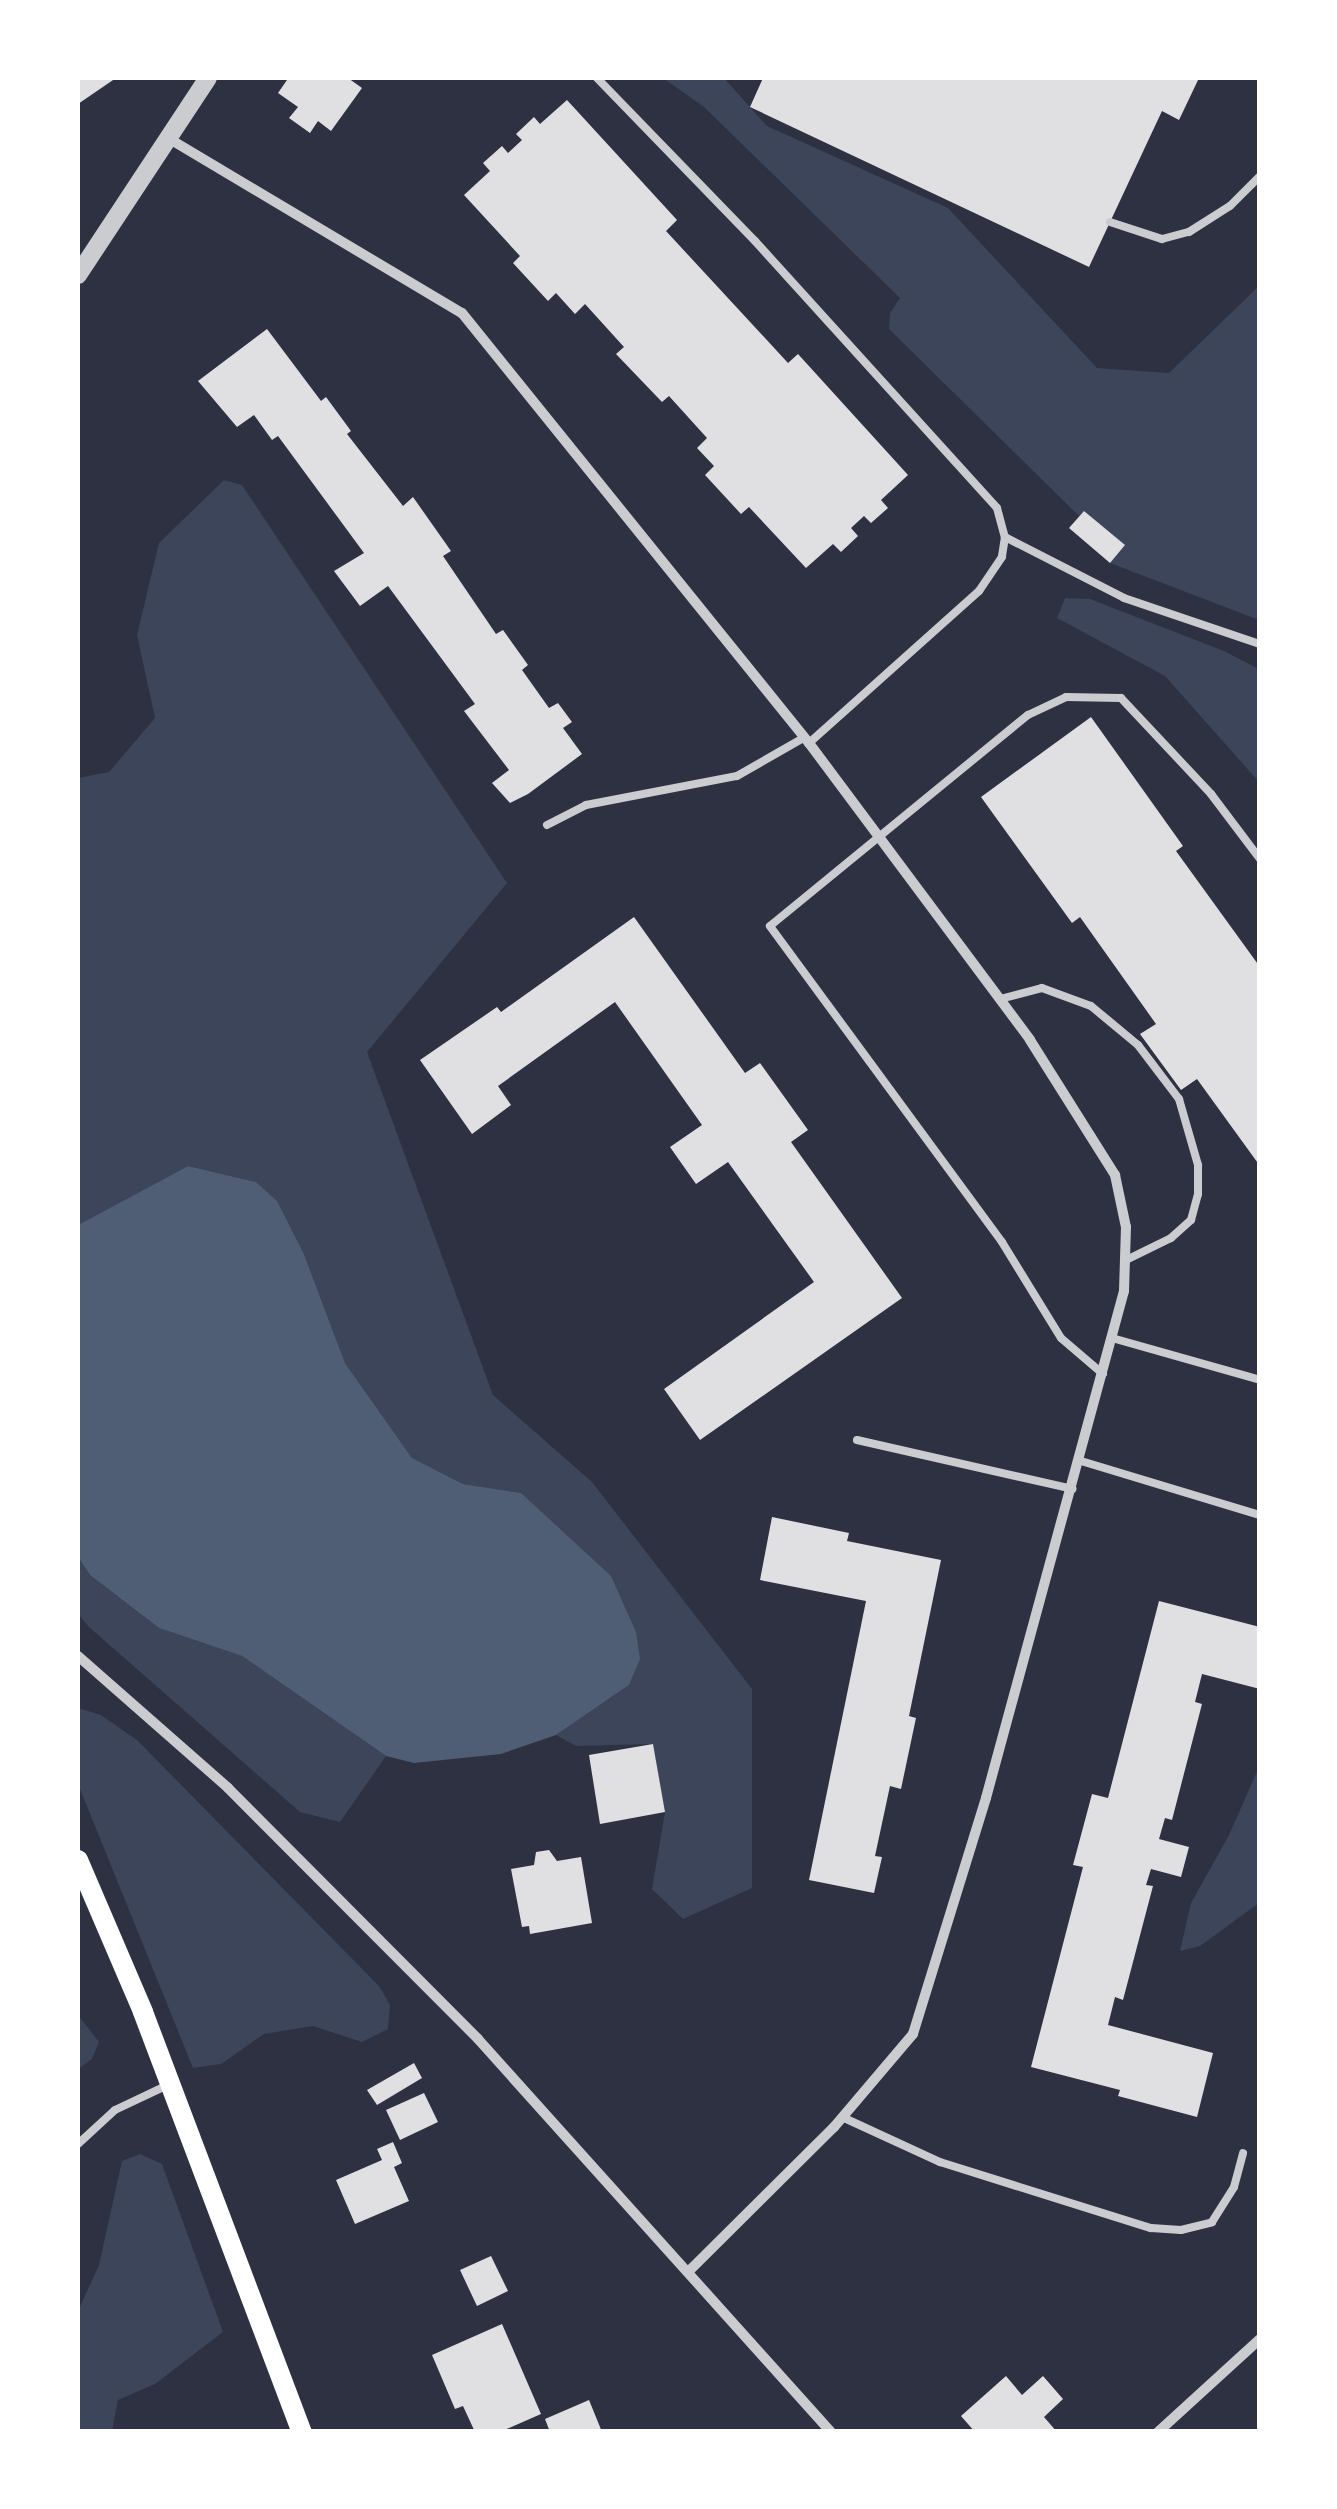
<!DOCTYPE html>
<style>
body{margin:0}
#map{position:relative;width:1337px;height:2509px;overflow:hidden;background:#2d3142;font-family:"Playfair Display",serif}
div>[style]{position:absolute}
.green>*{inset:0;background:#3c4559}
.water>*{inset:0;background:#4f5d75}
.building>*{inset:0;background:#e0e0e3}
.service>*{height:8px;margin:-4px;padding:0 4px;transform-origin:4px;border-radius:4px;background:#caccd0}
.minor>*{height:10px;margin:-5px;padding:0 5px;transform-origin:5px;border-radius:5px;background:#caccd0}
.tertiary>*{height:18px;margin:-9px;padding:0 9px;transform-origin:9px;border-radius:9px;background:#caccd0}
.secondary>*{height:20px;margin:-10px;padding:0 10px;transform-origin:10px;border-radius:10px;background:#fff}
span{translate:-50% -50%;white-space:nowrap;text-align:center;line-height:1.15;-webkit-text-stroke:8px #fff;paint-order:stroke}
.frame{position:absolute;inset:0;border:80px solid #fff;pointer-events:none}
</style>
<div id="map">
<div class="green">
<i style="clip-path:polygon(663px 78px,724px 78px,767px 126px,948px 208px,1097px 368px,1169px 373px,1259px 286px,1259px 620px,1110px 563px,1124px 545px,1084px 511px,1079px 516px,889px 329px,890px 313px,900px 298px,704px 107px)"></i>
<i style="clip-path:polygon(224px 480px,242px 485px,507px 883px,367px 1052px,493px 1395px,592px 1482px,752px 1689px,752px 1888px,683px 1919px,652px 1889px,665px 1812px,653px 1744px,576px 1746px,556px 1735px,629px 1685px,521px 1493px,463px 1484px,412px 1458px,345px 1363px,304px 1254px,276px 1201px,256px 1182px,188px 1166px,78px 1225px,78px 778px,109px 772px,155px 718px,137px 635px,159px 543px)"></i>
<i style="clip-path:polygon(1065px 598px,1090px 599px,1224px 651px,1259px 669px,1259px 782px,1165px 676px,1057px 618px)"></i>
<i style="clip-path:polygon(78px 1557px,90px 1575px,159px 1628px,242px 1656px,386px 1756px,340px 1822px,300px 1812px,89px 1627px,78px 1614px)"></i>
<i style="clip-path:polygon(78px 1708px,101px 1715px,137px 1740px,379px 1986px,390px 2005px,388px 2029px,362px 2042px,313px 2026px,264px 2034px,221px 2064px,193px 2068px,78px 1784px)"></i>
<i style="clip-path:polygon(1259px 1767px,1259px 1903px,1200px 1946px,1180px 1951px,1191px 1903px,1229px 1835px)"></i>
<i style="clip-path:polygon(78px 2015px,99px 2042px,92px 2059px,78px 2069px)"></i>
<i style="clip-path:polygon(140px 2154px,162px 2164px,223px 2332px,155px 2384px,118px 2400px,112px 2431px,78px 2431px,78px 2311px,99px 2265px,122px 2161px)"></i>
</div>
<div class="water">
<i style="clip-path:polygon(188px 1166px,256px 1182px,277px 1201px,304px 1254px,345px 1363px,412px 1458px,463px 1484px,521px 1493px,611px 1576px,636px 1632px,640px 1659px,629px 1685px,556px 1735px,501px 1754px,414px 1763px,386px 1756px,242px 1656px,159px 1628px,90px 1575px,78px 1557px,78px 1225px)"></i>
</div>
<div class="building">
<i style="clip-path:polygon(78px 78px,116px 78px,78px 104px)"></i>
<i style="clip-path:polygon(284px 78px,348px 78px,362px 88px,331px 131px,318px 121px,310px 133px,289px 118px,298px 107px,278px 93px,287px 80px)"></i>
<i style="clip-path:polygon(763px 78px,1199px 78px,1179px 120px,1162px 111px,1089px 267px,750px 107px)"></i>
<i style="clip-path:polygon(567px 100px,677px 220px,666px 231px,788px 363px,798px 354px,908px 475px,881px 500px,888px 508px,871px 523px,864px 516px,851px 528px,858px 536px,841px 552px,833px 544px,806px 568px,749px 507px,741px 514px,705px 475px,714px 466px,697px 448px,707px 438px,669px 396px,662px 402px,616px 354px,624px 347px,585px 304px,575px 314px,556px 293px,548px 301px,513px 263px,520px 256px,464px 195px,490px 171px,483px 163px,502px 146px,508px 153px,522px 140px,516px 134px,534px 117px,540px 124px)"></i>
<i style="clip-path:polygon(267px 329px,321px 401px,326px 397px,351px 431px,347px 434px,403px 506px,413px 497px,451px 551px,443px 556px,496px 634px,503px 630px,528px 665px,522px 670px,549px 708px,558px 703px,572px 722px,563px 728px,582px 754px,528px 794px,510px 803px,492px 783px,509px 770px,464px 711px,475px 704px,388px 586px,360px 606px,334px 571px,364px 553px,278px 436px,272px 440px,254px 415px,237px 427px,198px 381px)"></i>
<i style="clip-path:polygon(1084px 511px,1125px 545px,1110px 563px,1069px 528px)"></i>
<i style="clip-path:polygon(1091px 717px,1183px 846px,1176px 851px,1260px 967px,1260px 1166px,1197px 1079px,1181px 1090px,1140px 1034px,1156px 1024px,1080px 917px,1072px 923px,981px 797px)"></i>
<i style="clip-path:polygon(634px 917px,745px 1073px,760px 1063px,808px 1130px,791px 1142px,902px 1298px,700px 1440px,664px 1389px,814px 1282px,728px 1162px,696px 1184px,670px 1147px,702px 1125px,615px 1002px,498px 1086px,511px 1105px,472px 1134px,420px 1060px,497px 1007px,501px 1012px)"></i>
<i style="clip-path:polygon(772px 1517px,849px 1533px,847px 1541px,941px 1560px,909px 1716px,916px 1718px,901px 1789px,890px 1786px,875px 1856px,882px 1857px,874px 1893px,809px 1880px,866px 1601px,760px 1580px)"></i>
<i style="clip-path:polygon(1159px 1601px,1260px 1627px,1260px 1689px,1202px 1674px,1195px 1702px,1202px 1704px,1172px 1820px,1165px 1818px,1159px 1839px,1189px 1847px,1181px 1877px,1151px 1869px,1146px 1885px,1153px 1886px,1123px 2000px,1115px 1997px,1108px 2025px,1213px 2053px,1197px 2117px,1118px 2096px,1120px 2090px,1031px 2067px,1083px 1867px,1073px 1865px,1092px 1794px,1108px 1798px)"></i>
<i style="clip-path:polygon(653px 1744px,665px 1812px,600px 1824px,589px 1755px)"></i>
<i style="clip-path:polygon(549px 1850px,557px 1861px,581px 1857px,592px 1923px,530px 1934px,529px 1926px,522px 1927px,511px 1869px,534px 1865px,536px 1852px)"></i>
<i style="clip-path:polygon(414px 2063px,422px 2078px,377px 2105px,367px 2090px)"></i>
<i style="clip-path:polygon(424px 2093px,438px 2122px,400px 2140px,386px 2110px)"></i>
<i style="clip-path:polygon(393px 2142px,402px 2163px,394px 2167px,409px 2201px,355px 2224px,336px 2180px,382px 2160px,377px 2149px)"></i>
<i style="clip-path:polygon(491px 2256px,508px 2291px,477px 2306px,460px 2270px)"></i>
<i style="clip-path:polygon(502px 2324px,541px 2414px,500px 2432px,475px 2432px,463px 2406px,455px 2409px,432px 2355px)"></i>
<i style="clip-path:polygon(1006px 2376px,1022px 2395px,1043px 2376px,1063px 2399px,1044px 2417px,1057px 2432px,975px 2432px,961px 2416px)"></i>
<i style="clip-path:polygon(589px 2400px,602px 2432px,550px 2432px,545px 2419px)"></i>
</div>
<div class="service">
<i style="left:597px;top:78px;width:227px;rotate:45.9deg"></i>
<i style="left:755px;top:241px;width:360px;rotate:47.8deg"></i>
<i style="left:997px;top:508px;width:30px;rotate:75deg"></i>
<i style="left:1005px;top:537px;width:20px;rotate:99deg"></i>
<i style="left:1002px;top:557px;width:41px;rotate:124.1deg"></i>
<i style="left:979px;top:591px;width:228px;rotate:138.2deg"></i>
<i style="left:1110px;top:222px;width:55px;rotate:18.1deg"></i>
<i style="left:1162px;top:239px;width:28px;rotate:-15deg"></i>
<i style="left:1189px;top:232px;width:49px;rotate:-32.4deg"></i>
<i style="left:1230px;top:206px;width:42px;rotate:-45deg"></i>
<i style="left:1005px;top:537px;width:134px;rotate:27.1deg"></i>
<i style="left:1124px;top:598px;width:144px;rotate:18.7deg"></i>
<i style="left:547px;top:825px;width:44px;rotate:-27.1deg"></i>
<i style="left:586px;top:805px;width:154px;rotate:-10.9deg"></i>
<i style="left:737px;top:776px;width:78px;rotate:-29.8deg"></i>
<i style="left:1000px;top:999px;width:43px;rotate:-14.7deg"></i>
<i style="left:1042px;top:988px;width:52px;rotate:20.2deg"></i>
<i style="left:1091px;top:1006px;width:61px;rotate:39.7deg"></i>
<i style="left:1138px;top:1045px;width:68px;rotate:52.8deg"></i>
<i style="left:1179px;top:1099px;width:69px;rotate:73.9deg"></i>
<i style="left:1198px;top:1165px;width:29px;rotate:90deg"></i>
<i style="left:1198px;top:1194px;width:27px;rotate:105deg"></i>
<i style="left:1191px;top:1220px;width:27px;rotate:138deg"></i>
<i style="left:1171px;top:1238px;width:50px;rotate:153.9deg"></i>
<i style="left:1112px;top:1338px;width:154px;rotate:15.8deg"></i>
<i style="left:1103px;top:1374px;width:55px;rotate:-139.4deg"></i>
<i style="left:1061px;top:1338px;width:113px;rotate:-121.6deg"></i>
<i style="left:1002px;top:1242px;width:392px;rotate:-126.3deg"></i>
<i style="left:770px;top:926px;width:333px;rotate:-39.3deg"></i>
<i style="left:1028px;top:715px;width:42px;rotate:-25.3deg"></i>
<i style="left:1066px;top:697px;width:55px;rotate:1deg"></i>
<i style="left:1121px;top:698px;width:132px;rotate:46.8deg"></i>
<i style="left:1211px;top:794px;width:81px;rotate:53deg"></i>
<i style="left:857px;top:1440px;width:221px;rotate:12.8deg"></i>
<i style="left:1081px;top:1461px;width:187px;rotate:16.8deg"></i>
<i style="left:842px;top:2117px;width:108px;rotate:24.7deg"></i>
<i style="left:940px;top:2162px;width:221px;rotate:17.4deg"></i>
<i style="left:1151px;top:2228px;width:30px;rotate:4deg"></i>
<i style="left:1181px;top:2230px;width:32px;rotate:-14deg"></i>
<i style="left:1212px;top:2222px;width:41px;rotate:-57.8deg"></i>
<i style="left:1234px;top:2187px;width:35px;rotate:-75deg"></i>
<i style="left:78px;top:2144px;width:50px;rotate:-42.6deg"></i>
<i style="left:115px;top:2110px;width:61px;rotate:-25.3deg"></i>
</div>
<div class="minor">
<i style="left:168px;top:138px;width:342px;rotate:30.8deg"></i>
<i style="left:462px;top:313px;width:553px;rotate:51.1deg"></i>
<i style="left:809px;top:743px;width:370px;rotate:53.3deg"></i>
<i style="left:1030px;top:1040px;width:160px;rotate:57.8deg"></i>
<i style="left:1115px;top:1175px;width:53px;rotate:78.1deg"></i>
<i style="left:1126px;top:1227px;width:64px;rotate:91.8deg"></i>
<i style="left:1124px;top:1291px;width:525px;rotate:105.23deg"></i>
<i style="left:986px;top:1798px;width:247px;rotate:107.2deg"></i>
<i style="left:913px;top:2034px;width:122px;rotate:130.3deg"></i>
<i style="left:834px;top:2127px;width:204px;rotate:135.2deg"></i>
<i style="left:78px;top:1656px;width:200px;rotate:41.3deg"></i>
<i style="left:228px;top:1788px;width:354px;rotate:45.1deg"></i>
<i style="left:478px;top:2039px;width:528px;rotate:48.07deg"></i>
<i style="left:1158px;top:2432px;width:138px;rotate:-42.4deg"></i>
</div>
<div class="tertiary">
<i style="left:78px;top:275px;width:236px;rotate:-56.6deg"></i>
</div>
<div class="secondary">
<i style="left:78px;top:1860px;width:165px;rotate:66.8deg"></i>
<i style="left:143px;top:2012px;width:449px;rotate:69.3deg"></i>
</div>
<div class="frame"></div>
</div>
